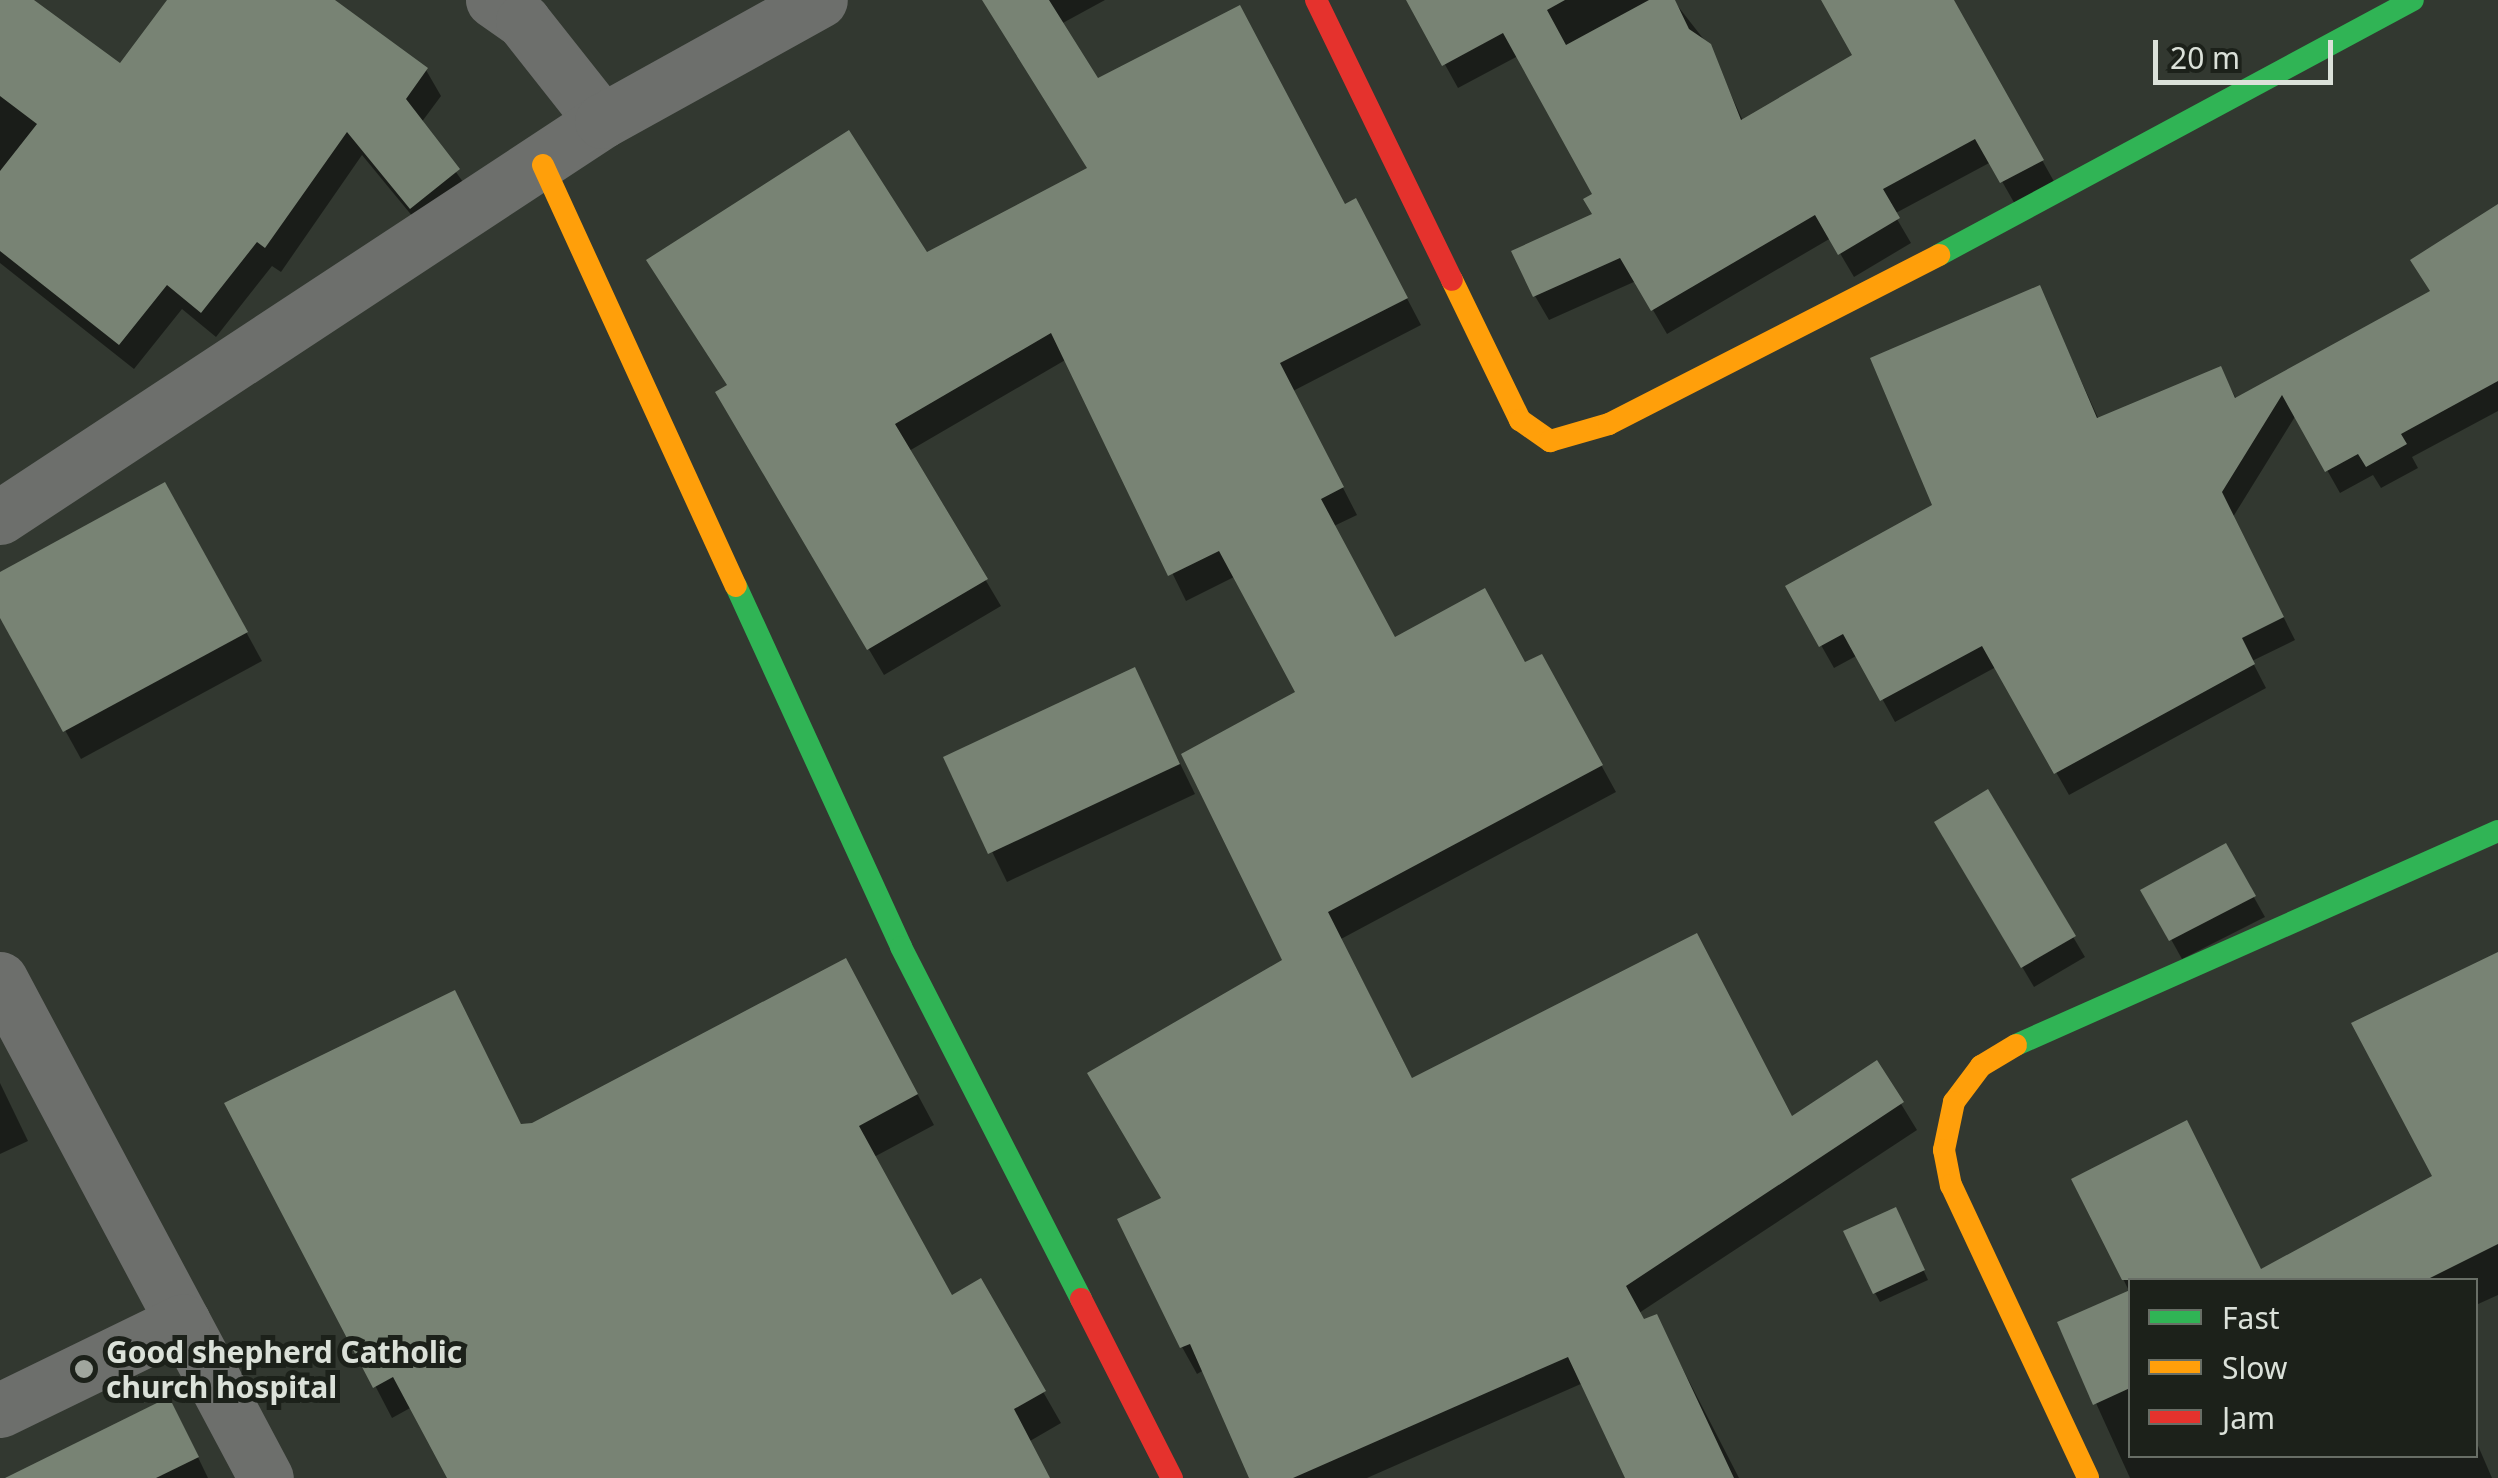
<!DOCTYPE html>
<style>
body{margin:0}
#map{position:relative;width:2498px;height:1478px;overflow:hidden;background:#323830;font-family:"Noto Sans",sans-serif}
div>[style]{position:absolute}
.shadow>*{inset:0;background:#0007}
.building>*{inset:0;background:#788374}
.street>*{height:55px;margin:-27.5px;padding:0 27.5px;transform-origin:27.5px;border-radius:27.5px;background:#6d6f6c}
.fast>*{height:22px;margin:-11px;padding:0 11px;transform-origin:11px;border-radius:11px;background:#30b455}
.slow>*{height:22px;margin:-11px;padding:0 11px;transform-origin:11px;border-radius:11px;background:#ff9f0a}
.jam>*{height:22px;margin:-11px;padding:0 11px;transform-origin:11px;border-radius:11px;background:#e5322d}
.dots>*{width:28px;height:28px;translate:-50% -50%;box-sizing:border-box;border:5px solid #1c211a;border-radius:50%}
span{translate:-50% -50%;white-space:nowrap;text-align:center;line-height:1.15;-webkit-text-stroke:10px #1c211a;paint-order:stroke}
.poi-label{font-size:30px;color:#dbe1d9;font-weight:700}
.left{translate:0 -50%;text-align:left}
.legend{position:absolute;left:2128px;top:1278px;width:350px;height:180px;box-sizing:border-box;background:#1c211a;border:2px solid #686e66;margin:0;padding:12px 18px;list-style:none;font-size:30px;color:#dbe1d9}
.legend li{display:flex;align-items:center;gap:20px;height:50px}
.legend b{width:50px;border:2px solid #686e66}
.scale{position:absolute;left:2153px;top:40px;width:180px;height:45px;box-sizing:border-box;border:5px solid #dbe1d9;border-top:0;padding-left:12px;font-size:30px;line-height:35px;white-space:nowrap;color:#dbe1d9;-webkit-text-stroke:8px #1c211a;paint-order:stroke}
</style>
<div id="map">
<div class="shadow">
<i style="clip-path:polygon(0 0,30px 0,121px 67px,170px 0,331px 0,426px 70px,441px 96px,421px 123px,473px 196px,427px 234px,362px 155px,281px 272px,272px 266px,216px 337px,182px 309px,134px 369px,0 263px)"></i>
<i style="clip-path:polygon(985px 0,1105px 0,1015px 49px)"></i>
<i style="clip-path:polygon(1409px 0,1673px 0,1709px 46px,1743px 121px,1856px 56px,1824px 0,1952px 0,2056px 185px,2016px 206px,1991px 162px,1894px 214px,1911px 243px,1854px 277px,1831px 238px,1667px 334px,1636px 281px,1549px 320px,1535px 296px,1595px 216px,1596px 195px,1518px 56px,1458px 88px)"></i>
<i style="clip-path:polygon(1345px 207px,1370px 228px,1421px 325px,1293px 391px,1357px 515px,1334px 526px,1395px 640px,1525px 665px,1556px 683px,1616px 792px,1341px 939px,1413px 1080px,1793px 1119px,1876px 1063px,1917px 1130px,1639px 1313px,1644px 1322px,1656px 1317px,1739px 1478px,1628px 1478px,1583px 1383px,1367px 1478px,1252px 1478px,1204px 1370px,1197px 1374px,1182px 1347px,1164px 1199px,1286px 961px,1298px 693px,1234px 577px,1186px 601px,1067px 359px,909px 451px,1001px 606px,884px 675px,718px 393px,927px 255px)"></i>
<i style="clip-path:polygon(2498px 207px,2498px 411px,2412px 457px,2418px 468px,2381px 488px,2373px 475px,2340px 493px,2296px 415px,2233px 517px,2295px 640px,2252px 661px,2266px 688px,2069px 795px,1996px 667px,1895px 722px,1858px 655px,1834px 668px,1788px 587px,1935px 506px,2039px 288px,2099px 420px,2220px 369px,2237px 400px,2432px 292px)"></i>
<i style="clip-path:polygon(181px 514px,262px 661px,81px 759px,0 613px,0 574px)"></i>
<i style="clip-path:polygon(1134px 670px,1195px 794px,1007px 882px,946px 758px)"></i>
<i style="clip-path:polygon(1987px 792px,2085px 957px,2034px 987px,1937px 823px)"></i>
<i style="clip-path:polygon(2225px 846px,2265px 917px,2182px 959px,2144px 891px)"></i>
<i style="clip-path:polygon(2498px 954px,2498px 1295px,2476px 1305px,2476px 1280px,2130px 1280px,2130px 1293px,2075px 1180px,2261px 1271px,2435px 1177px)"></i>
<i style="clip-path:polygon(862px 991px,934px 1125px,874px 1157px,952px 1298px,980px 1282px,1061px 1423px,1030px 1441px,1049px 1478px,450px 1478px,412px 1407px,392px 1418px,228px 1104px,454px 993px,522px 1126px,532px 1125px)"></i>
<i style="clip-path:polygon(0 1083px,28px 1141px,0 1154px)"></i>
<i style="clip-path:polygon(1900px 1220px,1928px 1280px,1880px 1302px,1875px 1293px)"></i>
<i style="clip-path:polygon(2130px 1293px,2130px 1456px,2476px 1456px,2476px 1441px,2492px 1478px,2130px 1478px,2060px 1324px)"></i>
<i style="clip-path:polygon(180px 1420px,208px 1478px,10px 1478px)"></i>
</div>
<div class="building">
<i style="clip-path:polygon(0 0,34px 0,120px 63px,167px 0,335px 0,428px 68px,406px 99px,460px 169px,410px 209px,347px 132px,265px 248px,257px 242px,201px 313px,167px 285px,119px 345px,0 251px,0 171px,37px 124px,0 96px)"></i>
<i style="clip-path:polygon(982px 0,1049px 0,1098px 78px,1240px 5px,1345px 204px,1356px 198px,1408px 298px,1280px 363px,1344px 487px,1321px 499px,1395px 637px,1485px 588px,1525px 662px,1542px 654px,1603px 765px,1328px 912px,1412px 1078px,1697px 933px,1792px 1116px,1877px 1060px,1904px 1102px,1626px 1286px,1644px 1319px,1657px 1314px,1734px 1478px,1625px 1478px,1568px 1357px,1293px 1478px,1249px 1478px,1190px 1344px,1180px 1348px,1117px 1219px,1161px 1198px,1087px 1073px,1282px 960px,1181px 754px,1295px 692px,1219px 551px,1168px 576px,1051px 333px,895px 424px,988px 579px,867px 650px,715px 392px,727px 385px,646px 260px,849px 130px,927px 252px,1087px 168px)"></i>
<i style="clip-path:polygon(1406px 0,1565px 0,1547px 10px,1566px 45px,1649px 0,1675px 0,1689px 29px,1711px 44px,1741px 120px,1852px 55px,1821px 0,1954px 0,2044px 160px,2000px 183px,1975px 139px,1883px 189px,1900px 218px,1838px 255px,1815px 215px,1651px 311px,1620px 258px,1533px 297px,1511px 251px,1592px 214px,1583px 199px,1592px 194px,1503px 33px,1442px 66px)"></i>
<i style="clip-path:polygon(2498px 204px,2498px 381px,2401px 434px,2407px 444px,2366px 467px,2358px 454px,2325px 472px,2282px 395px,2222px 492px,2284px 617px,2242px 638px,2255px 664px,2054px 774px,1982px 646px,1880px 701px,1843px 634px,1819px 647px,1785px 586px,1932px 505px,1870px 358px,2040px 285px,2097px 418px,2221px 366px,2235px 398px,2430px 291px,2410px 260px)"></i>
<i style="clip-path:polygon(165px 482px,248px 632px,63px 732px,0 618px,0 572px)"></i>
<i style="clip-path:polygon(1135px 667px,1180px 764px,988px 854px,943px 757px)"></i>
<i style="clip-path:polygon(1988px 789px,2076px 936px,2021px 968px,1934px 822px)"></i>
<i style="clip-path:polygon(2226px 843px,2256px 896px,2169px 941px,2140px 890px)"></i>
<i style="clip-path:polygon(2498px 952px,2498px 1244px,2426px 1280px,2122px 1280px,2071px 1179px,2187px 1120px,2261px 1269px,2432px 1176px,2351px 1023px)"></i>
<i style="clip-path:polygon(846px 958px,918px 1094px,859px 1126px,952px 1295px,981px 1278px,1046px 1391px,1014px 1409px,1050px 1478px,447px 1478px,393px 1377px,373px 1388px,224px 1103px,455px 990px,521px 1124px,532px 1123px)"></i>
<i style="clip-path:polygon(1896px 1207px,1925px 1270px,1873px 1294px,1843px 1231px)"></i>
<i style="clip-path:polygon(2130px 1290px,2130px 1388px,2093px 1405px,2057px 1322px)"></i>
<i style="clip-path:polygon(169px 1397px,199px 1457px,156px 1478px,5px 1478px)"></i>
</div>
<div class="street">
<i style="left:493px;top:0;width:37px;rotate:35deg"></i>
<i style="left:523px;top:21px;width:127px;rotate:51.7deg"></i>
<i style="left:0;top:517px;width:721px;rotate:-33.34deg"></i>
<i style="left:602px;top:121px;width:249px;rotate:-29deg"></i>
<i style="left:0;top:979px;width:565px;rotate:61.94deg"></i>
<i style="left:0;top:1410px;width:203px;rotate:-25.9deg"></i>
</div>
<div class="fast">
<i style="left:1939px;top:255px;width:538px;rotate:-28.28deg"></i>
<i style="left:736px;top:586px;width:397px;rotate:65.4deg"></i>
<i style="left:901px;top:947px;width:395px;rotate:62.9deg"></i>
<i style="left:2016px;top:1045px;width:527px;rotate:-23.94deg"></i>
</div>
<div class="slow">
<i style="left:543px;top:165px;width:463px;rotate:65.4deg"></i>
<i style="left:1452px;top:280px;width:156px;rotate:64.1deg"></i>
<i style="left:1520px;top:420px;width:37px;rotate:35deg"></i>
<i style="left:1550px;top:441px;width:61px;rotate:-16.1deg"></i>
<i style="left:1609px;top:424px;width:371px;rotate:-27.1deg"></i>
<i style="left:2016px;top:1045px;width:41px;rotate:149deg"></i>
<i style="left:1981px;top:1066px;width:45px;rotate:126.9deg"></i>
<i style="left:1954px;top:1102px;width:49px;rotate:101.8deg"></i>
<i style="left:1944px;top:1150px;width:36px;rotate:79deg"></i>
<i style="left:1951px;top:1185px;width:323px;rotate:64.9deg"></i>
</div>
<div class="jam">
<i style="left:1316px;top:0;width:311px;rotate:64.1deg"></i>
<i style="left:1081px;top:1299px;width:201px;rotate:63.1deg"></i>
</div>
<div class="dots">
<i style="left:84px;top:1369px;background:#a0a69e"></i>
</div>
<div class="poi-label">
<span class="left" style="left:106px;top:1369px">Good shepherd Catholic<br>church hospital</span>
</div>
<ul class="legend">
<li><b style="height:12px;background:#30b455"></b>Fast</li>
<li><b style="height:12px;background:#ff9f0a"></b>Slow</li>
<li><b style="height:12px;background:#e5322d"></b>Jam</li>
</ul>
<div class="scale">20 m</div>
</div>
